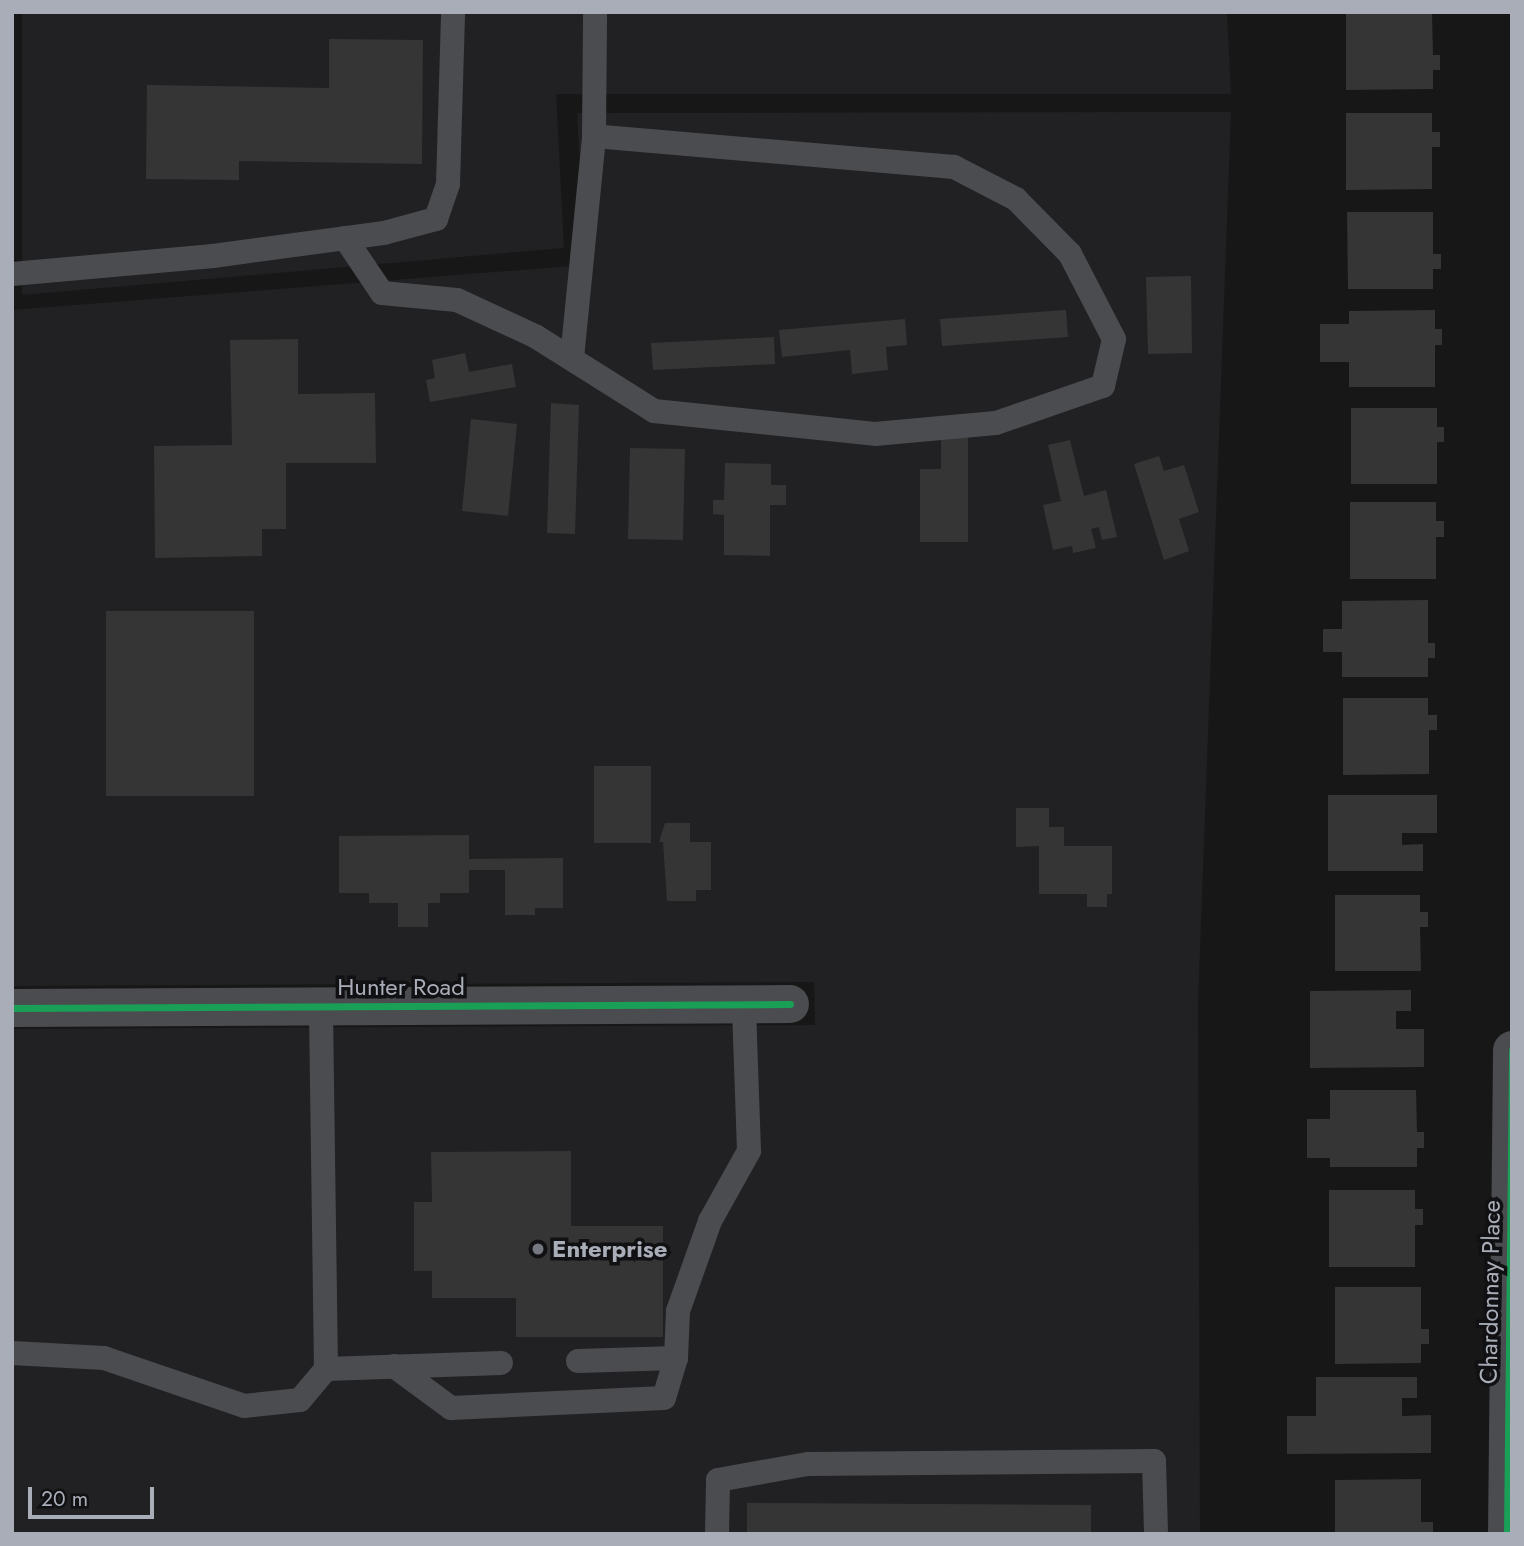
<!DOCTYPE html>
<style>
body{margin:0}
#map{position:relative;width:1524px;height:1546px;overflow:hidden;background:#171717;font-family:Jost,sans-serif}
div>[style]{position:absolute}
.built>*{inset:0;background:#212123}
.building>*{inset:0;background:#353536}
.service>*{height:24px;margin:-12px;padding:0 12px;transform-origin:12px;border-radius:12px;background:#4b4c50}
.minor>*{height:38px;margin:-19px;padding:0 19px;transform-origin:19px;border-radius:19px;background:#4b4c50}
.cycleway>*{height:7px;margin:-3.5px;padding:0 3.5px;transform-origin:3.5px;border-radius:3.5px;background:#1a9f57}
.dots>*{width:19px;height:19px;translate:-50% -50%;box-sizing:border-box;border:4px solid #111113;border-radius:50%}
span{translate:-50% -50%;white-space:nowrap;text-align:center;line-height:1.15;-webkit-text-stroke:7px #111113;paint-order:stroke}
.street-label{font-size:24px;color:#a8adb8}
.poi-label{font-size:24px;color:#a8adb8;font-weight:700}
.left{translate:0 -50%;text-align:left}
.frame{position:absolute;inset:0;border:14px solid #a8adb8;pointer-events:none}
.scale{position:absolute;left:28px;top:1487px;width:126px;height:32px;box-sizing:border-box;border:4px solid #a8adb8;border-top:0;padding-left:9px;font-size:21px;line-height:24px;white-space:nowrap;color:#a8adb8;-webkit-text-stroke:5px #111113;paint-order:stroke}
</style>
<div id="map">
<div class="built">
<i style="clip-path:polygon(22px 12px,1227px 12px,1231px 94px,556px 94px,564px 248px,22px 295px)"></i>
<i style="clip-path:polygon(1231px 112px,1198px 1004px,1200px 1534px,12px 1534px,12px 1029px,815px 1025px,814px 982px,12px 986px,12px 310px,572px 266px,585px 248px,577px 113px)"></i>
</div>
<div class="building">
<i style="clip-path:polygon(1346px 13px,1432px 13px,1433px 55px,1440px 55px,1440px 70px,1433px 70px,1433px 89px,1346px 90px)"></i>
<i style="clip-path:polygon(329px 39px,423px 40px,422px 164px,239px 161px,239px 180px,146px 179px,147px 85px,329px 88px)"></i>
<i style="clip-path:polygon(1346px 113px,1432px 113px,1432px 132px,1440px 132px,1440px 147px,1432px 147px,1432px 189px,1346px 190px)"></i>
<i style="clip-path:polygon(1347px 212px,1433px 212px,1433px 254px,1441px 254px,1441px 269px,1433px 269px,1433px 289px,1348px 289px)"></i>
<i style="clip-path:polygon(1191px 276px,1192px 353px,1148px 354px,1146px 277px)"></i>
<i style="clip-path:polygon(1066px 310px,1068px 337px,942px 346px,940px 319px)"></i>
<i style="clip-path:polygon(1435px 310px,1435px 329px,1442px 329px,1442px 345px,1435px 345px,1435px 387px,1349px 387px,1349px 362px,1320px 362px,1320px 324px,1349px 324px,1349px 311px)"></i>
<i style="clip-path:polygon(905px 319px,907px 345px,886px 347px,888px 370px,852px 374px,850px 350px,782px 357px,779px 330px)"></i>
<i style="clip-path:polygon(774px 337px,775px 364px,653px 370px,651px 343px)"></i>
<i style="clip-path:polygon(298px 339px,298px 394px,375px 393px,376px 463px,286px 463px,286px 529px,262px 529px,262px 556px,155px 558px,154px 446px,232px 445px,230px 340px)"></i>
<i style="clip-path:polygon(465px 353px,469px 372px,512px 364px,516px 387px,430px 402px,426px 380px,435px 378px,432px 360px)"></i>
<i style="clip-path:polygon(551px 403px,579px 405px,575px 534px,547px 533px)"></i>
<i style="clip-path:polygon(1351px 408px,1437px 408px,1437px 427px,1444px 427px,1444px 442px,1437px 442px,1437px 484px,1351px 484px)"></i>
<i style="clip-path:polygon(471px 419px,517px 424px,508px 516px,462px 511px)"></i>
<i style="clip-path:polygon(941px 435px,968px 435px,968px 542px,920px 542px,920px 469px,941px 469px)"></i>
<i style="clip-path:polygon(1070px 440px,1084px 496px,1106px 490px,1117px 537px,1102px 540px,1099px 527px,1091px 529px,1096px 548px,1073px 553px,1072px 546px,1053px 550px,1043px 505px,1061px 501px,1048px 445px)"></i>
<i style="clip-path:polygon(630px 448px,685px 449px,683px 540px,628px 539px)"></i>
<i style="clip-path:polygon(1159px 456px,1164px 471px,1184px 465px,1199px 512px,1179px 519px,1189px 551px,1164px 560px,1134px 464px)"></i>
<i style="clip-path:polygon(725px 463px,771px 464px,771px 485px,786px 485px,786px 505px,770px 505px,770px 556px,724px 555px,724px 515px,713px 514px,713px 500px,724px 500px)"></i>
<i style="clip-path:polygon(1350px 502px,1436px 502px,1436px 521px,1444px 521px,1444px 537px,1436px 537px,1436px 579px,1350px 579px)"></i>
<i style="clip-path:polygon(1428px 600px,1428px 643px,1435px 643px,1435px 658px,1428px 658px,1428px 677px,1342px 677px,1342px 652px,1323px 652px,1323px 629px,1342px 629px,1342px 601px)"></i>
<i style="clip-path:polygon(106px 611px,254px 611px,254px 796px,106px 796px)"></i>
<i style="clip-path:polygon(1343px 698px,1428px 698px,1428px 715px,1437px 715px,1437px 730px,1429px 730px,1429px 774px,1343px 775px)"></i>
<i style="clip-path:polygon(594px 766px,651px 766px,651px 843px,594px 843px)"></i>
<i style="clip-path:polygon(1328px 795px,1437px 795px,1437px 833px,1402px 833px,1402px 845px,1423px 844px,1423px 871px,1328px 871px)"></i>
<i style="clip-path:polygon(1016px 808px,1049px 808px,1049px 827px,1064px 827px,1064px 846px,1112px 846px,1112px 894px,1107px 894px,1107px 907px,1087px 907px,1087px 894px,1039px 894px,1039px 846px,1016px 847px)"></i>
<i style="clip-path:polygon(665px 823px,690px 823px,690px 842px,711px 842px,711px 890px,696px 890px,696px 901px,667px 901px,663px 842px,659px 842px)"></i>
<i style="clip-path:polygon(469px 835px,469px 859px,563px 858px,563px 908px,535px 908px,535px 915px,505px 915px,505px 870px,469px 870px,469px 893px,440px 893px,440px 903px,428px 903px,428px 927px,398px 927px,398px 903px,369px 903px,369px 893px,339px 893px,339px 836px)"></i>
<i style="clip-path:polygon(1335px 895px,1420px 895px,1420px 912px,1428px 912px,1428px 927px,1420px 927px,1421px 971px,1335px 971px)"></i>
<i style="clip-path:polygon(1411px 990px,1411px 1011px,1396px 1011px,1396px 1029px,1424px 1029px,1424px 1067px,1310px 1068px,1310px 991px)"></i>
<i style="clip-path:polygon(1330px 1090px,1416px 1090px,1417px 1132px,1424px 1132px,1424px 1148px,1417px 1148px,1417px 1167px,1330px 1167px,1330px 1158px,1307px 1158px,1307px 1119px,1330px 1119px)"></i>
<i style="clip-path:polygon(571px 1151px,571px 1226px,663px 1226px,663px 1337px,516px 1337px,516px 1298px,432px 1298px,432px 1271px,414px 1271px,414px 1202px,432px 1202px,431px 1152px)"></i>
<i style="clip-path:polygon(1329px 1190px,1415px 1190px,1415px 1209px,1423px 1209px,1423px 1225px,1415px 1225px,1415px 1267px,1329px 1267px)"></i>
<i style="clip-path:polygon(1335px 1287px,1421px 1287px,1421px 1329px,1429px 1329px,1429px 1344px,1421px 1344px,1421px 1363px,1335px 1364px)"></i>
<i style="clip-path:polygon(1316px 1377px,1417px 1377px,1417px 1398px,1402px 1398px,1402px 1416px,1431px 1415px,1431px 1453px,1287px 1454px,1287px 1416px,1316px 1416px)"></i>
<i style="clip-path:polygon(1421px 1479px,1421px 1522px,1433px 1522px,1433px 1534px,1335px 1534px,1335px 1480px)"></i>
<i style="clip-path:polygon(747px 1503px,1091px 1505px,1091px 1534px,747px 1534px)"></i>
</div>
<div class="service">
<i style="left:345px;top:238px;width:66px;rotate:56.1deg"></i>
<i style="left:382px;top:293px;width:75px;rotate:5.3deg"></i>
<i style="left:457px;top:300px;width:86px;rotate:24.8deg"></i>
<i style="left:535px;top:336px;width:141px;rotate:32.2deg"></i>
<i style="left:654px;top:411px;width:222px;rotate:5.9deg"></i>
<i style="left:875px;top:434px;width:121px;rotate:-5.2deg"></i>
<i style="left:996px;top:423px;width:113px;rotate:-19.1deg"></i>
<i style="left:1103px;top:386px;width:48px;rotate:-76.8deg"></i>
<i style="left:1114px;top:339px;width:96px;rotate:-117.4deg"></i>
<i style="left:1070px;top:254px;width:77px;rotate:-134.5deg"></i>
<i style="left:1016px;top:199px;width:70px;rotate:-152.7deg"></i>
<i style="left:954px;top:167px;width:361px;rotate:-175.1deg"></i>
<i style="left:12px;top:274px;width:202px;rotate:-5.1deg"></i>
<i style="left:213px;top:256px;width:173px;rotate:-7.7deg"></i>
<i style="left:384px;top:233px;width:54px;rotate:-15.1deg"></i>
<i style="left:436px;top:219px;width:37px;rotate:-71deg"></i>
<i style="left:448px;top:184px;width:172px;rotate:-88.3deg"></i>
<i style="left:572px;top:358px;width:223px;rotate:-84.3deg"></i>
<i style="left:594px;top:136px;width:124px;rotate:-89.5deg"></i>
<i style="left:12px;top:1353px;width:92px;rotate:3.1deg"></i>
<i style="left:104px;top:1358px;width:148px;rotate:18.9deg"></i>
<i style="left:244px;top:1406px;width:56px;rotate:-6.1deg"></i>
<i style="left:300px;top:1400px;width:40px;rotate:-50deg"></i>
<i style="left:326px;top:1369px;width:363px;rotate:-90.8deg"></i>
<i style="left:578px;top:1361px;width:98px;rotate:-1.8deg"></i>
<i style="left:676px;top:1358px;width:47px;rotate:-87.6deg"></i>
<i style="left:678px;top:1311px;width:96px;rotate:-70.4deg"></i>
<i style="left:710px;top:1221px;width:80px;rotate:-60.9deg"></i>
<i style="left:749px;top:1151px;width:146px;rotate:-92deg"></i>
<i style="left:394px;top:1366px;width:71px;rotate:36.4deg"></i>
<i style="left:451px;top:1408px;width:213px;rotate:-2.7deg"></i>
<i style="left:664px;top:1398px;width:42px;rotate:-73.3deg"></i>
<i style="left:326px;top:1369px;width:175px;rotate:-2deg"></i>
<i style="left:717px;top:1534px;width:54px;rotate:-88.9deg"></i>
<i style="left:718px;top:1480px;width:91px;rotate:-10.1deg"></i>
<i style="left:808px;top:1464px;width:346px;rotate:-0.5deg"></i>
<i style="left:1154px;top:1461px;width:73px;rotate:88.4deg"></i>
</div>
<div class="minor">
<i style="left:12px;top:1008px;width:778px;rotate:-0.29deg"></i>
<i style="left:1507px;top:1534px;width:484px;rotate:-89.4deg"></i>
</div>
<div class="cycleway">
<i style="left:12px;top:1008px;width:778px;rotate:-0.29deg"></i>
<i style="left:1507px;top:1534px;width:484px;rotate:-89.4deg"></i>
</div>
<div class="dots">
<i style="left:538px;top:1249px;background:#757880"></i>
</div>
<div class="street-label">
<span style="left:401px;top:987px">Hunter Road</span>
<span style="left:1490px;top:1292px;rotate:-89deg">Chardonnay Place</span>
</div>
<div class="poi-label">
<span class="left" style="left:552px;top:1249px">Enterprise</span>
</div>
<div class="frame"></div>
<div class="scale">20 m</div>
</div>
